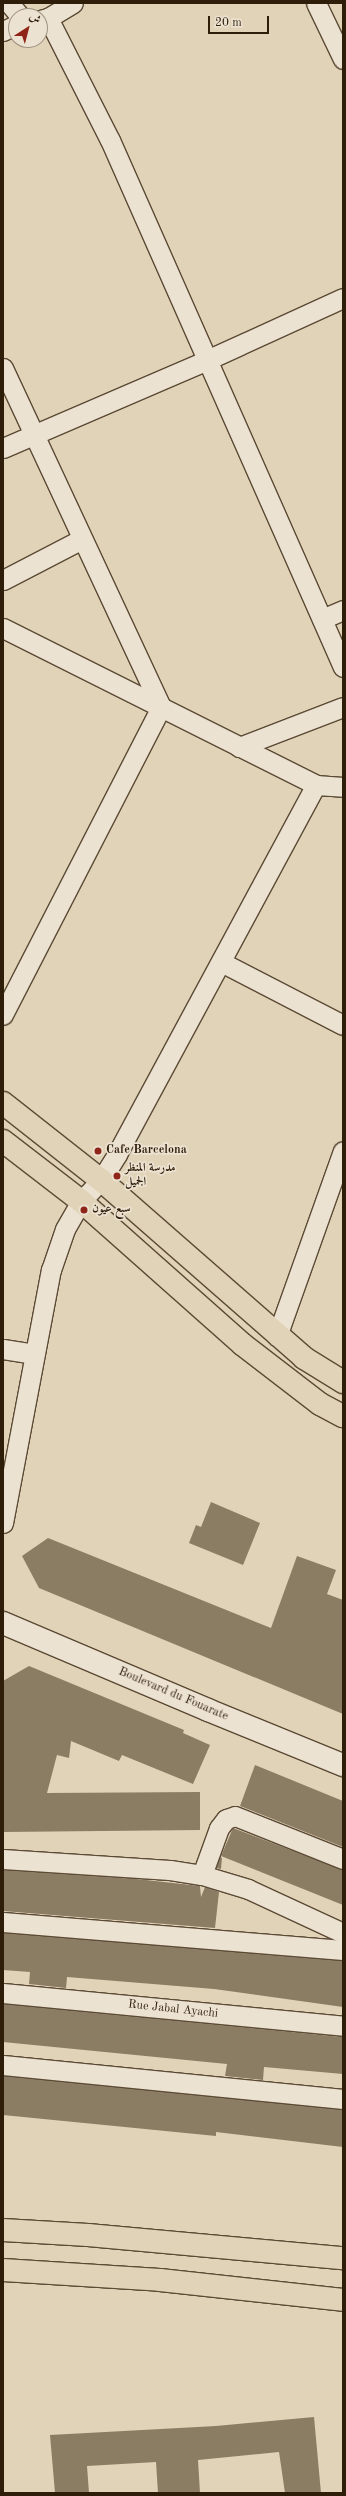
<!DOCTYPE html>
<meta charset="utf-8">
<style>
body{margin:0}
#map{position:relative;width:346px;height:2496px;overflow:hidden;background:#e1d3b8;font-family:"Old Standard TT",Amiri,serif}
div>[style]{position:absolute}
.building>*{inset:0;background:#8b7c64}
.roads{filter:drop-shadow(1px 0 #5b4a35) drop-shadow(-1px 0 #5b4a35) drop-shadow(0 1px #5b4a35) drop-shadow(0 -1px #5b4a35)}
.street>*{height:19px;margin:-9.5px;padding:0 9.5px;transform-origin:9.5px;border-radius:9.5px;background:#ece2d1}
.secondary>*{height:22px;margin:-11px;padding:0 11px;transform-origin:11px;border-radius:11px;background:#ece2d1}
.primary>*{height:22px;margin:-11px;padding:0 11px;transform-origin:11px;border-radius:11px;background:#e1d3b8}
.highway>*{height:22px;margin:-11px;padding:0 11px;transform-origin:11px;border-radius:11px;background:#e1d3b8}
.dots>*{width:11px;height:11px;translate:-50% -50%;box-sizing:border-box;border:2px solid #ece2d1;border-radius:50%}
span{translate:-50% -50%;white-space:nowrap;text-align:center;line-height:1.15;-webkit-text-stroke:3.5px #ece2d1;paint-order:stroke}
.poi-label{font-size:12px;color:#2e1d09;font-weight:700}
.left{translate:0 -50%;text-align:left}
.street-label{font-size:12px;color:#2e1d09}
.frame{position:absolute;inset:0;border:4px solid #2e1d09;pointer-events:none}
.north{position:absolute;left:8px;top:8px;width:40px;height:40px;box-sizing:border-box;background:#ece2d1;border:1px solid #a09381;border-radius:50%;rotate:36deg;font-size:11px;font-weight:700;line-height:16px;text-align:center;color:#2e1d09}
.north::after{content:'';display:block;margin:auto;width:14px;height:18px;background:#8f2418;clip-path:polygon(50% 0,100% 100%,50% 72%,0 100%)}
.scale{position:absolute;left:208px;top:16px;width:61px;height:18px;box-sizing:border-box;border:2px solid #2e1d09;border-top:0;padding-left:5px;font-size:12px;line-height:14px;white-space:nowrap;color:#2e1d09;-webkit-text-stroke:3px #ece2d1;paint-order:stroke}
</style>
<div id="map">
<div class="building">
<i style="clip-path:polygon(211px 1502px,260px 1523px,243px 1565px,189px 1543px,196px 1525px,201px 1527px)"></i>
<i style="clip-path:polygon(48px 1538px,271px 1628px,297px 1556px,336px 1570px,327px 1594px,343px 1600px,343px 1714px,39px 1588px,22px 1556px)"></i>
<i style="clip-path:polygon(29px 1666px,184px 1730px,183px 1733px,210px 1745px,193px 1784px,122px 1755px,119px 1761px,71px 1741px,69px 1758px,57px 1755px,47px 1793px,200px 1792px,200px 1830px,3px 1832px,3px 1681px)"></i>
<i style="clip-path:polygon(255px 1765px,343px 1801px,343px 1847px,240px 1806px)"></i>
<i style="clip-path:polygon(233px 1828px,343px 1870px,343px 1905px,221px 1856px)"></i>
<i style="clip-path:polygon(220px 1857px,222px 1858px,221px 1869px,216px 1868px)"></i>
<i style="clip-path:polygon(3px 1870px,137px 1879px,200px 1886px,201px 1897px,205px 1887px,219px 1892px,215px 1928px,3px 1911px)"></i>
<i style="clip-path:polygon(3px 1933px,343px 1961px,343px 2007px,214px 1989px,67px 1977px,66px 1988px,29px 1984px,30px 1972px,3px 1970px)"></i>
<i style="clip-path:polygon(3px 2004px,343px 2037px,343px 2074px,264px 2067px,263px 2080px,225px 2076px,227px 2064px,3px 2042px)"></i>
<i style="clip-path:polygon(3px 2076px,343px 2110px,343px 2147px,216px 2132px,216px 2136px,3px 2115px)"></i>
<i style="clip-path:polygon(314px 2417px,321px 2493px,285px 2493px,279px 2452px,198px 2460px,200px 2493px,158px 2493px,156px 2462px,87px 2466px,89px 2493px,55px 2493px,50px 2435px,216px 2426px)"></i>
</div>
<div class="roads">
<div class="street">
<i style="left:9px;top:3px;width:17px;rotate:50deg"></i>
<i style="left:316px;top:3px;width:62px;rotate:64.3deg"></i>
<i style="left:48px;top:18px;width:137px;rotate:63.1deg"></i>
<i style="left:110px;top:140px;width:576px;rotate:66.15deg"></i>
<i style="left:40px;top:20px;width:8px;rotate:-14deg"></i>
<i style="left:48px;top:18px;width:29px;rotate:-31deg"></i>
<i style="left:3px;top:31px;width:14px;rotate:-25deg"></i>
<i style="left:3px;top:368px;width:374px;rotate:65deg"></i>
<i style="left:161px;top:707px;width:346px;rotate:117.2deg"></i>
<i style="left:3px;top:448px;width:222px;rotate:-23.3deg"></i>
<i style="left:207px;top:360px;width:149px;rotate:-24.5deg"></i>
<i style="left:3px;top:580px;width:89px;rotate:-27.4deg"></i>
<i style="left:322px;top:619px;width:23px;rotate:-23deg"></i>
<i style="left:3px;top:628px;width:350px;rotate:26.6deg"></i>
<i style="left:316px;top:785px;width:27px;rotate:4deg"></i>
<i style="left:239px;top:747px;width:111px;rotate:-21deg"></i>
<i style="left:221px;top:962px;width:137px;rotate:27.3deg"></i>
<i style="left:277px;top:1336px;width:196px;rotate:-70.4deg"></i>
<i style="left:3px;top:1349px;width:32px;rotate:9deg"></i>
<i style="left:3px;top:1523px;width:258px;rotate:-79.3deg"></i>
<i style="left:51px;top:1270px;width:43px;rotate:-71.1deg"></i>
<i style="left:65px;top:1229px;width:32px;rotate:-60deg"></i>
<i style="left:81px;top:1201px;width:29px;rotate:-46deg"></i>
<i style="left:101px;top:1180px;width:31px;rotate:-58deg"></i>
<i style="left:117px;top:1154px;width:419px;rotate:-61.7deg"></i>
<i style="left:3px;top:1859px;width:167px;rotate:3.8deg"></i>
<i style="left:170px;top:1870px;width:32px;rotate:9deg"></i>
<i style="left:202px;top:1875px;width:48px;rotate:16.9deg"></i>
<i style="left:248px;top:1889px;width:105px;rotate:24.9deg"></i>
<i style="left:202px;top:1875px;width:50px;rotate:-70.1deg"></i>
<i style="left:219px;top:1828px;width:11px;rotate:-52deg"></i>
<i style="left:226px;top:1819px;width:9px;rotate:-18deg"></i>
<i style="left:235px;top:1816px;width:116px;rotate:21.7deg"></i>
<i style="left:3px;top:1922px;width:341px;rotate:4.7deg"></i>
<i style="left:3px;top:1993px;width:342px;rotate:5.5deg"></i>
<i style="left:3px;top:2065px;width:342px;rotate:5.7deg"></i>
</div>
<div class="secondary">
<i style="left:3px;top:1623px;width:223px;rotate:23deg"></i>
<i style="left:208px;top:1710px;width:146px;rotate:22.2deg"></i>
</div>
<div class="primary">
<i style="left:3px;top:1103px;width:125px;rotate:38.2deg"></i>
<i style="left:101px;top:1180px;width:270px;rotate:41.2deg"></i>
<i style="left:304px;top:1358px;width:46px;rotate:31.6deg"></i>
<i style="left:3px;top:1141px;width:98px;rotate:37.6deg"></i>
<i style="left:81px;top:1201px;width:215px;rotate:41.6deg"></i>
<i style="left:242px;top:1344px;width:98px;rotate:37.6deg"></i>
<i style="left:320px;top:1404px;width:26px;rotate:28deg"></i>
</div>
<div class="highway">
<i style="left:3px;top:2230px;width:85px;rotate:3.4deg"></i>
<i style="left:88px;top:2235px;width:256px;rotate:5.2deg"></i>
<i style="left:3px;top:2270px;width:157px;rotate:3.6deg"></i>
<i style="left:160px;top:2280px;width:184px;rotate:6.2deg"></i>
</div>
</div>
<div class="dots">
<i style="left:98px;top:1151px;background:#8f2418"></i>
<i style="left:117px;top:1176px;background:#8f2418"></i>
<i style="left:84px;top:1210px;background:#8f2418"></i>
</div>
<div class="poi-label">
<span class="left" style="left:106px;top:1151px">Cafe Barcelona</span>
<span class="left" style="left:125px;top:1176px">مدرسة المنظر<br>الجميل</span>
<span class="left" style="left:92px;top:1210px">سبع عيون</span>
</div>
<div class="street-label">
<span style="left:173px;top:1695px;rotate:23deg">Boulevard du Fouarate</span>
<span style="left:173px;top:2010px;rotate:6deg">Rue Jabal Ayachi</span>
</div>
<div class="frame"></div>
<div class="north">ش</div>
<div class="scale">20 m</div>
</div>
